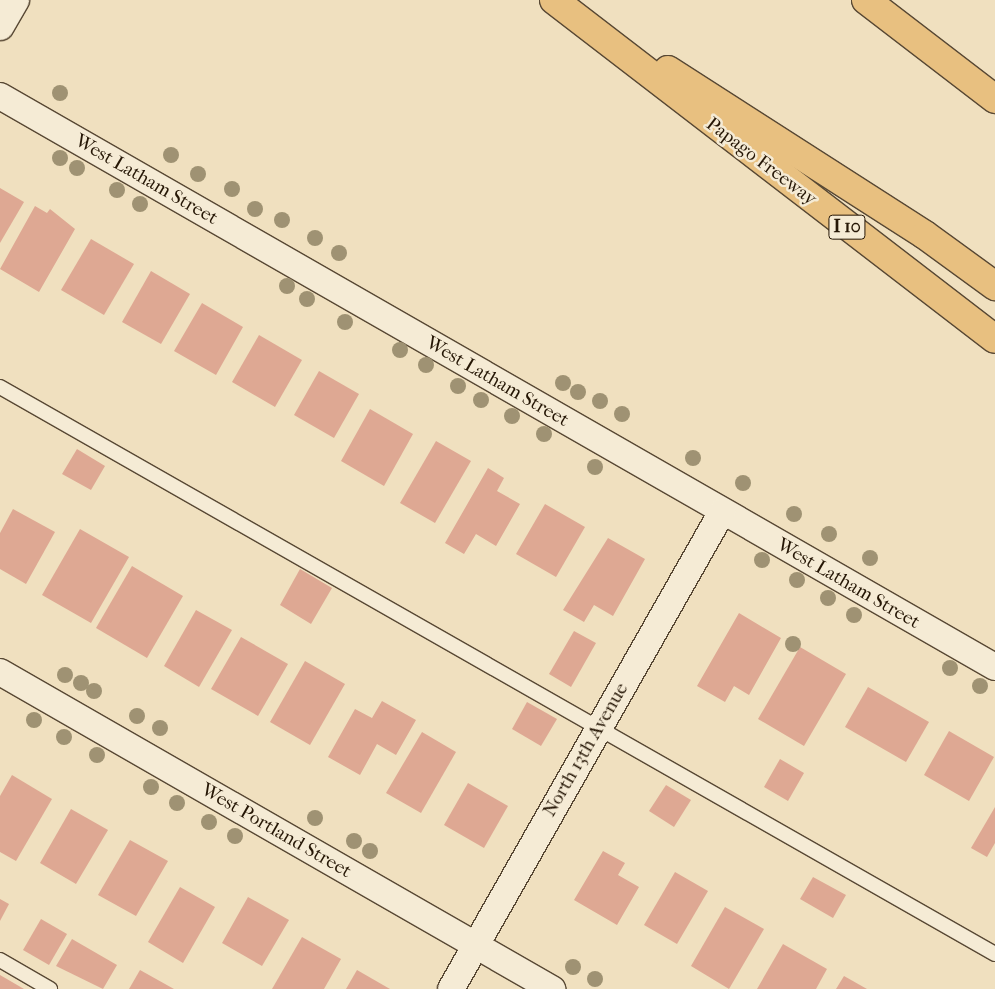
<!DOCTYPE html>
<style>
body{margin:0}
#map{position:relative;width:995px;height:989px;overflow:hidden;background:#f0e0bf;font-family:"IM FELL French Canon",serif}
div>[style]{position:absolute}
.building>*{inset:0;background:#dea893}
.roads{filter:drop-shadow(1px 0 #584834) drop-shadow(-1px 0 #584834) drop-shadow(0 1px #584834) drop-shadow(0 -1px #584834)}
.lane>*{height:14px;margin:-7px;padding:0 7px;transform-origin:7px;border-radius:7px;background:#f5ebd5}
.street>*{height:26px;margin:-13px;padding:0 13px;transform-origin:13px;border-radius:13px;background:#f5ebd5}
.secondary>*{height:28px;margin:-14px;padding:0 14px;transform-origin:14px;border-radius:14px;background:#f5ebd5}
.highway>*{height:28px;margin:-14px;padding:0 14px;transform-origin:14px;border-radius:14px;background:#e8c080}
.trees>*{width:16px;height:16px;margin:-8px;border-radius:50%;background:#9f9273}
span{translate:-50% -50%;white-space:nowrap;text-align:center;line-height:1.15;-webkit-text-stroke:5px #f5ebd5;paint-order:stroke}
.shield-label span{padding:1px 4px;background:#f5ebd5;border:1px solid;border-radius:4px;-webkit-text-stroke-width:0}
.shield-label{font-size:18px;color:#251605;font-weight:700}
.street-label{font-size:19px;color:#251605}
</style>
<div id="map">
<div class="building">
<i style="clip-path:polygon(0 188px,24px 202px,0 243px)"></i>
<i style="clip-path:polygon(35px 206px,47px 213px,50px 209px,75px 229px,39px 292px,0 269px)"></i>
<i style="clip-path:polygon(91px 239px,134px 264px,104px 315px,61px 290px)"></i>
<i style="clip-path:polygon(151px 271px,190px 294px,161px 344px,122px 322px)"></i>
<i style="clip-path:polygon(202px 303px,243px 327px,216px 375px,174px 351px)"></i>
<i style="clip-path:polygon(259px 335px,302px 360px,275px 407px,232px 382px)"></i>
<i style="clip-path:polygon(319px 371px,359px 394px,334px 438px,294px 415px)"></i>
<i style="clip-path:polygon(370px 409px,413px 434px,384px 486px,341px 461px)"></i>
<i style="clip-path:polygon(436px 441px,471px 461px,435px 523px,400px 503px)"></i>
<i style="clip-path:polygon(77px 449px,105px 466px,91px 490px,62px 474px)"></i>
<i style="clip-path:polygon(488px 468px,504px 478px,497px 491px,520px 504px,496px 546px,476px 534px,464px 554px,445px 543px)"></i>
<i style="clip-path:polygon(545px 504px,585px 527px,556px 577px,516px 554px)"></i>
<i style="clip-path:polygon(13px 509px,55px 532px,26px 584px,0 569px,0 533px)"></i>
<i style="clip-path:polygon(80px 529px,129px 557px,91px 623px,42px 595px)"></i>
<i style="clip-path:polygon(608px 538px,645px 559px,613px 616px,594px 605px,584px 622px,563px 610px)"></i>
<i style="clip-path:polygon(132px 566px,183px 596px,147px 658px,96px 628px)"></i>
<i style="clip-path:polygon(300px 569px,332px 588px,311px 624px,280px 605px)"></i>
<i style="clip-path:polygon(196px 610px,232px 630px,199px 687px,164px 666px)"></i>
<i style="clip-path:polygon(739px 613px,781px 638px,749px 695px,734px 686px,725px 702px,697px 686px)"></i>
<i style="clip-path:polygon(574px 631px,596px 643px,571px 687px,549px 674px)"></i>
<i style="clip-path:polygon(241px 637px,288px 664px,258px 716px,211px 689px)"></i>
<i style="clip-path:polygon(800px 647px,846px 674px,804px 746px,758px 719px)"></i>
<i style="clip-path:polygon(305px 661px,345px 684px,310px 745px,270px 722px)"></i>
<i style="clip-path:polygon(868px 687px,929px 722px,906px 762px,845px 727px)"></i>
<i style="clip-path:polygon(382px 701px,416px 720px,396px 755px,377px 744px,360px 775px,328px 757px,355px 709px,372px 718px)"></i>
<i style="clip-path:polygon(527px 702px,557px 719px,541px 746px,512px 729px)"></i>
<i style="clip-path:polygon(949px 731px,994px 757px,969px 801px,924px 775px)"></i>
<i style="clip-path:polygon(422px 732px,456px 752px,421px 813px,386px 793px)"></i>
<i style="clip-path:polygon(780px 759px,804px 773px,788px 801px,764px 787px)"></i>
<i style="clip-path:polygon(12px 775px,52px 799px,16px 861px,0 852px,0 796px)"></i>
<i style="clip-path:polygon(468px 783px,508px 806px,484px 848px,444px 825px)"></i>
<i style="clip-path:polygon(666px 785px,691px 800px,674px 827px,649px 811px)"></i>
<i style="clip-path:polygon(995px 807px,995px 843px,987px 857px,971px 848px)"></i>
<i style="clip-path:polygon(71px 809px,108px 830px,76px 884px,40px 863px)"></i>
<i style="clip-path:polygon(130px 840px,168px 861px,136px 916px,98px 895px)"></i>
<i style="clip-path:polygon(603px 851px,625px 863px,618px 875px,639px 887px,617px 925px,574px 900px)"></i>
<i style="clip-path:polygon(675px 872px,708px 891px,677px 944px,644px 925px)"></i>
<i style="clip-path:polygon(813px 877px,846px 895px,833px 918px,800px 899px)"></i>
<i style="clip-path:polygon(180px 887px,215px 907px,183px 963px,148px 942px)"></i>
<i style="clip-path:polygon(248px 897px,289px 920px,262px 966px,222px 943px)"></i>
<i style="clip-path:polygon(0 899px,9px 904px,0 921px)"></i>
<i style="clip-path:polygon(725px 907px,764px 929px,729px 989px,691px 966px)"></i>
<i style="clip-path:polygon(41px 919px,67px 934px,49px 965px,23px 950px)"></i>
<i style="clip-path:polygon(302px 937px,341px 959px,324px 989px,272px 989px)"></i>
<i style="clip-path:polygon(72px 939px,117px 965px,103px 989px,56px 966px)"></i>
<i style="clip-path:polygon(783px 944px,827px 969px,816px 989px,757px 989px)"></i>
<i style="clip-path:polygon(140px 970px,174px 989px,129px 989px)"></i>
<i style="clip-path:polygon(357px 970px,390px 989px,346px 989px)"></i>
<i style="clip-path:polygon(0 975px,24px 989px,0 989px)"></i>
<i style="clip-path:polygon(844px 976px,867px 989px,836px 989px)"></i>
</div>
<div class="roads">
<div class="lane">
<i style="left:0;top:387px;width:1145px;rotate:29.68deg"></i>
<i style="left:0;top:960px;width:58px;rotate:30.1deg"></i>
</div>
<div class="street">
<i style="left:0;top:96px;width:1147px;rotate:29.85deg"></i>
<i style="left:0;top:672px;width:637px;rotate:29.87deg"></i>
<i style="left:451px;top:989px;width:549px;rotate:-60.4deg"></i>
</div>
<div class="secondary">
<i style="left:0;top:26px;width:30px;rotate:-60deg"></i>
</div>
<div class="highway">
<i style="left:554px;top:0;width:556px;rotate:37.55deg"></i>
<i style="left:866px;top:0;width:163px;rotate:37.5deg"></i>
<i style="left:668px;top:70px;width:305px;rotate:32.7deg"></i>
<i style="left:925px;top:235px;width:87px;rotate:36.1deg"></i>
</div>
</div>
<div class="trees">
<i style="left:60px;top:93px"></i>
<i style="left:171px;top:155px"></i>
<i style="left:60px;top:158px"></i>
<i style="left:77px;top:168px"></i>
<i style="left:198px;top:174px"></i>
<i style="left:232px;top:189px"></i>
<i style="left:117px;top:190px"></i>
<i style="left:140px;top:204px"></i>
<i style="left:255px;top:209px"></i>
<i style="left:282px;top:220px"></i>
<i style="left:315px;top:238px"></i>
<i style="left:339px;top:253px"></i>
<i style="left:287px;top:286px"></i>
<i style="left:307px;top:299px"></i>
<i style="left:345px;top:322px"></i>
<i style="left:400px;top:350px"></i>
<i style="left:426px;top:365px"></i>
<i style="left:563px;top:383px"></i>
<i style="left:458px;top:386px"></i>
<i style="left:578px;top:392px"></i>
<i style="left:481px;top:400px"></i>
<i style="left:600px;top:401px"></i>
<i style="left:622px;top:414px"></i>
<i style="left:512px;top:416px"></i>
<i style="left:544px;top:434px"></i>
<i style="left:693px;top:458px"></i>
<i style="left:595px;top:467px"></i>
<i style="left:743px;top:483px"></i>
<i style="left:794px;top:514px"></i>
<i style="left:829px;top:534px"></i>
<i style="left:870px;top:558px"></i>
<i style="left:762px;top:560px"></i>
<i style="left:797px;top:580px"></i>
<i style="left:828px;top:598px"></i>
<i style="left:854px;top:615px"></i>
<i style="left:793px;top:644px"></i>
<i style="left:950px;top:668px"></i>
<i style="left:65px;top:675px"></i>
<i style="left:81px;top:683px"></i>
<i style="left:980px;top:686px"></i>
<i style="left:94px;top:691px"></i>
<i style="left:137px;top:716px"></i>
<i style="left:34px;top:720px"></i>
<i style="left:160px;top:728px"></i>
<i style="left:64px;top:737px"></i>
<i style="left:97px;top:755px"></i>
<i style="left:151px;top:787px"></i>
<i style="left:177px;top:803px"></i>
<i style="left:315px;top:818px"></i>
<i style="left:209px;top:822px"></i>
<i style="left:235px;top:836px"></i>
<i style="left:354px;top:841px"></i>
<i style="left:370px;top:851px"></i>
<i style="left:573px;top:967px"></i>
<i style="left:595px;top:979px"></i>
</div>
<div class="shield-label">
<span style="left:847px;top:227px">I 10</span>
</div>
<div class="street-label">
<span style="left:761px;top:162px;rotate:37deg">Papago Freeway</span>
<span style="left:146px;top:180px;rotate:30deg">West Latham Street</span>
<span style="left:497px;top:382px;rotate:30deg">West Latham Street</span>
<span style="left:848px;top:584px;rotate:30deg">West Latham Street</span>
<span style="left:586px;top:750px;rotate:-60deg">North 13th Avenue</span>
<span style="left:276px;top:831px;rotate:30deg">West Portland Street</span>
</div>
</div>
